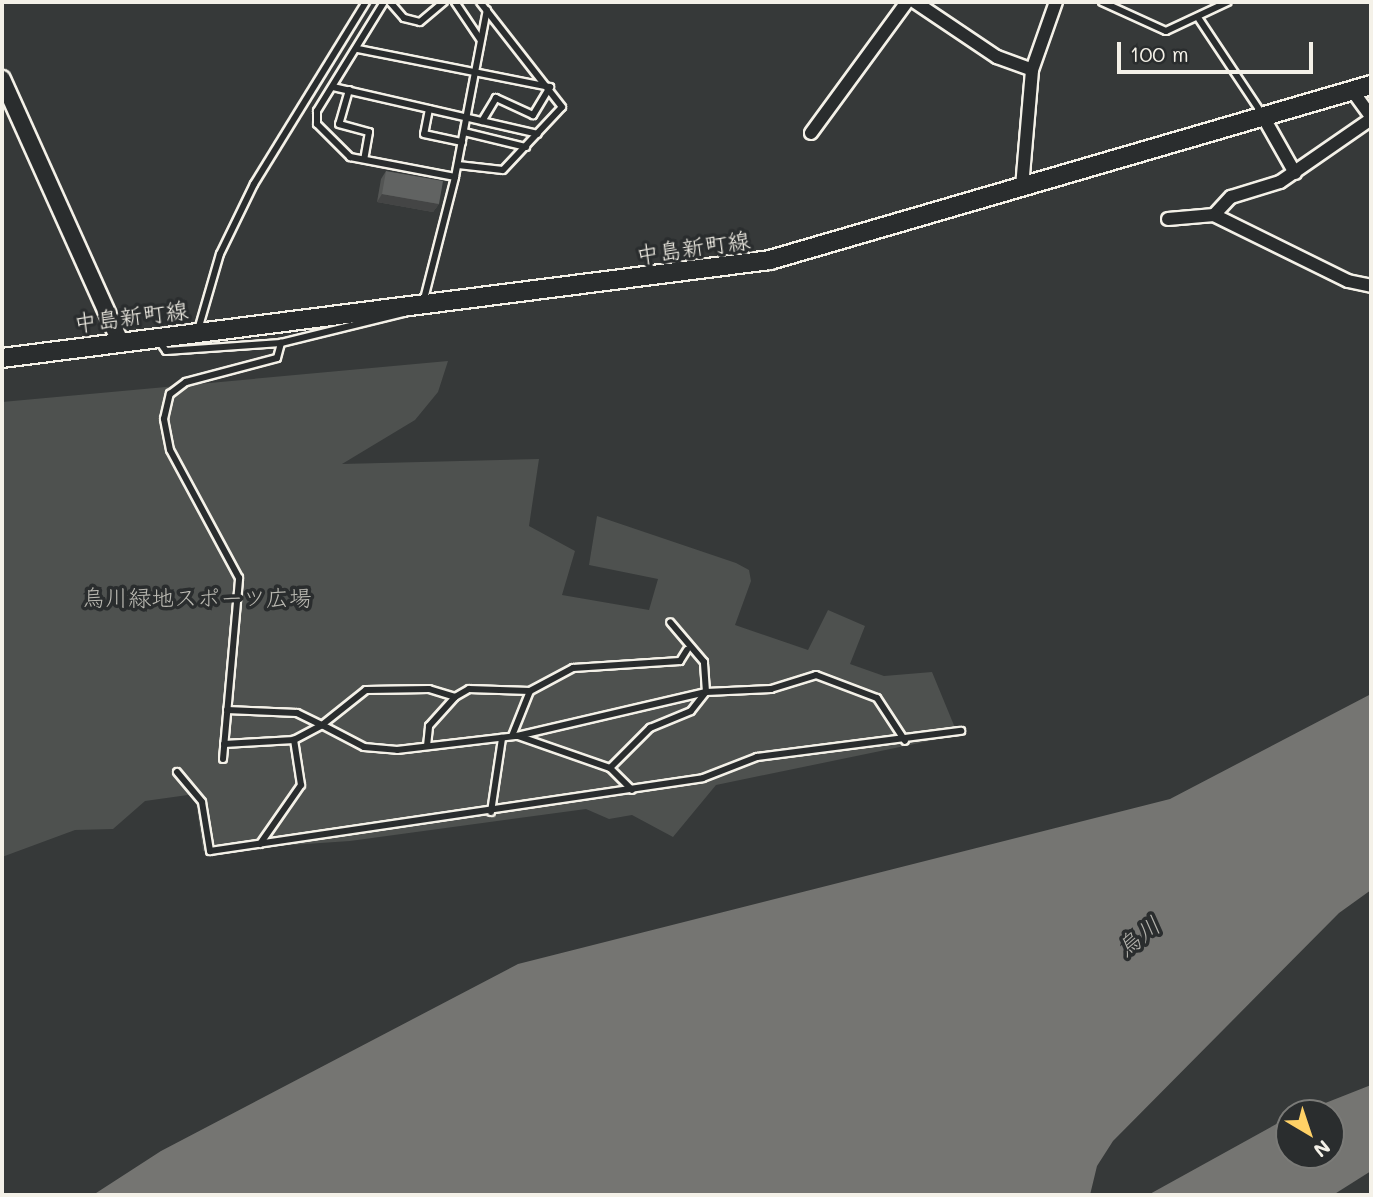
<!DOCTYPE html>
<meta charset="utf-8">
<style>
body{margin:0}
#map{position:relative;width:1373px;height:1197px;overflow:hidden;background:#363939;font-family:Mali,"Klee One",sans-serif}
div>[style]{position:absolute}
.green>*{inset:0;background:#4e514f}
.water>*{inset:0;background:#757572}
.roads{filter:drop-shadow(2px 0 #f4f1e8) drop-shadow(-2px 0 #f4f1e8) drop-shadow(0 2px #f4f1e8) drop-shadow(0 -2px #f4f1e8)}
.service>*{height:6px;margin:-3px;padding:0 3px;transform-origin:3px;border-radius:3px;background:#2a2d2e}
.minor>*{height:12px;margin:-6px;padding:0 6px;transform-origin:6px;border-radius:6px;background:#2a2d2e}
.tertiary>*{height:16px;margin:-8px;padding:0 8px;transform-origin:8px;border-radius:8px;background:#2a2d2e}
.secondary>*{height:18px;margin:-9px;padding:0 9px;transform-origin:9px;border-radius:9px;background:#2a2d2e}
.wall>*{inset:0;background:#535554}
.shaded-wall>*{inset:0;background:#444545}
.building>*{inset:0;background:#616362}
span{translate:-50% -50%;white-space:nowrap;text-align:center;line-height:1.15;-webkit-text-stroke:7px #2a2d2e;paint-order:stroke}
.street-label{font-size:23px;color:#f4f1e8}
.park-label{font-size:23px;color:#bab9b2}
.water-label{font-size:24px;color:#b4b3ad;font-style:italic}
.frame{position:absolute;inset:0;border:4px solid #f4f1e8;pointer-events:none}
.north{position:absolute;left:1275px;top:1099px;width:70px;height:70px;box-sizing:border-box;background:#2a2d2e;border:2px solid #7b7b78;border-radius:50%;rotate:141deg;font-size:19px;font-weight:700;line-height:28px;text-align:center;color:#f4f1e8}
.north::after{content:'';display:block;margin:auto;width:24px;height:32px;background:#ffd166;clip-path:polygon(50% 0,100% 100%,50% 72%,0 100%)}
.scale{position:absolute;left:1117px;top:42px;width:196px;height:32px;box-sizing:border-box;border:4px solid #f4f1e8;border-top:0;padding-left:9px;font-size:21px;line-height:24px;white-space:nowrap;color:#f4f1e8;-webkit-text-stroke:5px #2a2d2e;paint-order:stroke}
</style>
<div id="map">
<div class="green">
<i style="clip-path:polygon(448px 361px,438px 392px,415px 420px,342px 464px,539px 459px,529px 526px,575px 551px,562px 595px,649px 610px,658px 579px,589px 565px,597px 516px,736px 563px,749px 570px,751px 581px,735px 625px,808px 650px,828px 610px,865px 626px,850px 664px,884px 676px,932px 672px,958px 735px,716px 785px,673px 837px,632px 815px,609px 819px,586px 809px,350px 841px,203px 851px,195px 794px,145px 801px,113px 829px,75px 830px,2px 857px,2px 402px)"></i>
</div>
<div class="water">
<i style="clip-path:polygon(1371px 694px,1371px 890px,1339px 913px,1113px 1141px,1097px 1166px,1090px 1195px,93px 1195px,161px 1151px,518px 964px,1170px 799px)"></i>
<i style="clip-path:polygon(1371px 1085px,1371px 1171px,1333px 1195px,1148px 1195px,1289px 1117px,1289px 1155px,1331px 1155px,1331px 1113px,1300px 1113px)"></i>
</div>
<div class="roads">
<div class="service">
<i style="left:384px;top:2px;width:128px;rotate:121.6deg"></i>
<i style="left:317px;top:111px;width:13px;rotate:90deg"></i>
<i style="left:317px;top:124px;width:47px;rotate:45deg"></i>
<i style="left:350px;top:157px;width:107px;rotate:10.8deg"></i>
<i style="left:390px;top:2px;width:21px;rotate:49deg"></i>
<i style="left:404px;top:18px;width:16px;rotate:14deg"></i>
<i style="left:420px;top:22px;width:31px;rotate:-40deg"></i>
<i style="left:455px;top:2px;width:45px;rotate:56deg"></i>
<i style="left:1102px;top:2px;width:70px;rotate:24.4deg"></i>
<i style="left:1166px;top:31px;width:68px;rotate:-25.1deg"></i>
<i style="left:1199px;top:19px;width:114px;rotate:56.4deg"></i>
<i style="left:358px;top:49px;width:196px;rotate:11.2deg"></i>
<i style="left:550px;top:87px;width:33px;rotate:121deg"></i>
<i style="left:533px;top:115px;width:41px;rotate:-155.3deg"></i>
<i style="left:496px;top:98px;width:27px;rotate:121deg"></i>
<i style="left:333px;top:87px;width:210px;rotate:12.9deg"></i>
<i style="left:349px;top:90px;width:35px;rotate:106deg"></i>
<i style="left:339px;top:124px;width:31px;rotate:15deg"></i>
<i style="left:369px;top:132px;width:27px;rotate:100deg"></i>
<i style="left:429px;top:109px;width:25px;rotate:101deg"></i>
<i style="left:424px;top:134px;width:39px;rotate:12deg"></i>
<i style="left:464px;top:132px;width:64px;rotate:13.6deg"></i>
<i style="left:458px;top:165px;width:45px;rotate:6.3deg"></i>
<i style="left:503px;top:170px;width:86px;rotate:-46.9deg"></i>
<i style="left:562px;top:107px;width:133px;rotate:-128deg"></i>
<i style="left:423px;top:303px;width:130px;rotate:-75.7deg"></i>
<i style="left:455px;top:177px;width:170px;rotate:-79.2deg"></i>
<i style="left:198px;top:330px;width:79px;rotate:-73.9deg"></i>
<i style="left:220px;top:254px;width:78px;rotate:-64.1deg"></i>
<i style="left:254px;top:184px;width:214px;rotate:-58.4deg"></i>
<i style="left:159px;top:341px;width:12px;rotate:55deg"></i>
<i style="left:166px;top:351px;width:115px;rotate:-4deg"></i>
<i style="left:227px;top:710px;width:70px;rotate:2.5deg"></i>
<i style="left:297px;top:713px;width:28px;rotate:26deg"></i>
<i style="left:322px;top:725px;width:56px;rotate:-38.5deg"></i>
<i style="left:366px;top:690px;width:63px;rotate:-0.9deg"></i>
<i style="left:429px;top:689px;width:27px;rotate:17deg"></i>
<i style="left:512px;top:736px;width:48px;rotate:-68.2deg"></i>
<i style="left:530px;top:691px;width:49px;rotate:-28.1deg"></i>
<i style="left:573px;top:668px;width:107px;rotate:-3.7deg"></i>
<i style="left:680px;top:661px;width:13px;rotate:-58deg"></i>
<i style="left:518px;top:736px;width:97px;rotate:19.2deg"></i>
<i style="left:610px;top:768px;width:31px;rotate:45deg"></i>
<i style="left:224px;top:744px;width:70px;rotate:-3.3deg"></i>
<i style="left:294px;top:740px;width:32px;rotate:-28deg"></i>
<i style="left:322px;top:725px;width:47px;rotate:27.6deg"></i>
<i style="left:364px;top:747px;width:33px;rotate:5deg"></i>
<i style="left:397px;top:750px;width:121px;rotate:-6.7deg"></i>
<i style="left:517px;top:736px;width:194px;rotate:-13.1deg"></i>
<i style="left:706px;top:692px;width:65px;rotate:-2.6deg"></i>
<i style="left:771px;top:689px;width:47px;rotate:-17.3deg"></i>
<i style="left:816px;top:675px;width:65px;rotate:20.7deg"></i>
<i style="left:877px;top:698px;width:51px;rotate:56.9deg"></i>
<i style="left:427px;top:746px;width:20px;rotate:-84deg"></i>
<i style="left:429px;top:726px;width:39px;rotate:-48deg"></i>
<i style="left:455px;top:697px;width:16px;rotate:-30deg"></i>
<i style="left:469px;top:689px;width:61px;rotate:1.9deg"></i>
<i style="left:223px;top:759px;width:182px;rotate:-84.9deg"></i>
<i style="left:239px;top:578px;width:145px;rotate:-118.3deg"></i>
<i style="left:170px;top:450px;width:32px;rotate:-101deg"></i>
<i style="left:164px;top:419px;width:26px;rotate:-77deg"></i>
<i style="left:170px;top:394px;width:20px;rotate:-37deg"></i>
<i style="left:186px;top:382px;width:94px;rotate:-14.8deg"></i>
<i style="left:277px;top:358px;width:16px;rotate:-75deg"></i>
<i style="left:281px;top:343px;width:130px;rotate:-13.8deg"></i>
<i style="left:610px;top:768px;width:57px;rotate:-45deg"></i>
<i style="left:650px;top:728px;width:44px;rotate:-22.5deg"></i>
<i style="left:691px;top:711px;width:24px;rotate:-52deg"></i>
<i style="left:706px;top:692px;width:30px;rotate:-94deg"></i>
<i style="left:704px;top:662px;width:52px;rotate:-130.4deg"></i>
<i style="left:177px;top:772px;width:39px;rotate:50deg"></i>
<i style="left:202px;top:802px;width:50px;rotate:80.7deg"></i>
<i style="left:210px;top:851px;width:498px;rotate:-8.4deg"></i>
<i style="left:703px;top:778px;width:58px;rotate:-21.3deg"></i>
<i style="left:757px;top:757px;width:206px;rotate:-7.3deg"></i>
<i style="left:491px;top:812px;width:75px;rotate:-81.5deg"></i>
<i style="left:260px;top:844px;width:72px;rotate:-55.2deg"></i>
<i style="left:301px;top:785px;width:46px;rotate:-98.8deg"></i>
</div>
<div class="minor">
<i style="left:915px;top:2px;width:99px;rotate:33.9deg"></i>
<i style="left:997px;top:57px;width:37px;rotate:20deg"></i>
<i style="left:1354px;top:93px;width:29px;rotate:54deg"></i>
<i style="left:1265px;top:120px;width:61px;rotate:60.5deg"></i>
<i style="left:811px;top:133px;width:162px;rotate:-53.8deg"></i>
<i style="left:1022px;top:187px;width:117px;rotate:-85.1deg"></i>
<i style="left:1032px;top:70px;width:72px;rotate:-70.6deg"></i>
<i style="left:1214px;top:215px;width:25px;rotate:-47deg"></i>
<i style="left:1231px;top:197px;width:51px;rotate:-17deg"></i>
<i style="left:1280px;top:182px;width:111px;rotate:-34.7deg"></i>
<i style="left:1168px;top:219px;width:46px;rotate:-5deg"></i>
<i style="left:1214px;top:215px;width:149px;rotate:26.2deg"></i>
<i style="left:1348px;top:281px;width:24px;rotate:12deg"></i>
</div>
<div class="tertiary">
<i style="left:2px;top:79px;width:287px;rotate:65.8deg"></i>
</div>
<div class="secondary">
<i style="left:2px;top:358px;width:774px;rotate:-7.27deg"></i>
<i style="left:770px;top:260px;width:626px;rotate:-16.23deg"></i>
</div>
</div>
<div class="wall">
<i style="clip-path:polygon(386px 171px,439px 204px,433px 212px,377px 202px,381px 179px)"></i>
</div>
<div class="shaded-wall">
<i style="clip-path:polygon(382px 194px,439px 204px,433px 212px,377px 202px)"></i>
</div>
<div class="building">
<i style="clip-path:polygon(386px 171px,443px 181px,439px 204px,382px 194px)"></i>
</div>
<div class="street-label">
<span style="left:693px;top:247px;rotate:-8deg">中島新町線</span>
<span style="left:131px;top:316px;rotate:-7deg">中島新町線</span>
</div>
<div class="park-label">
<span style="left:197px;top:597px">烏川緑地スポーツ広場</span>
</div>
<div class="water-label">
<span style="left:1138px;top:936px;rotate:-38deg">烏川</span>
</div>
<div class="frame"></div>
<div class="north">N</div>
<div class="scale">100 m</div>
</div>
